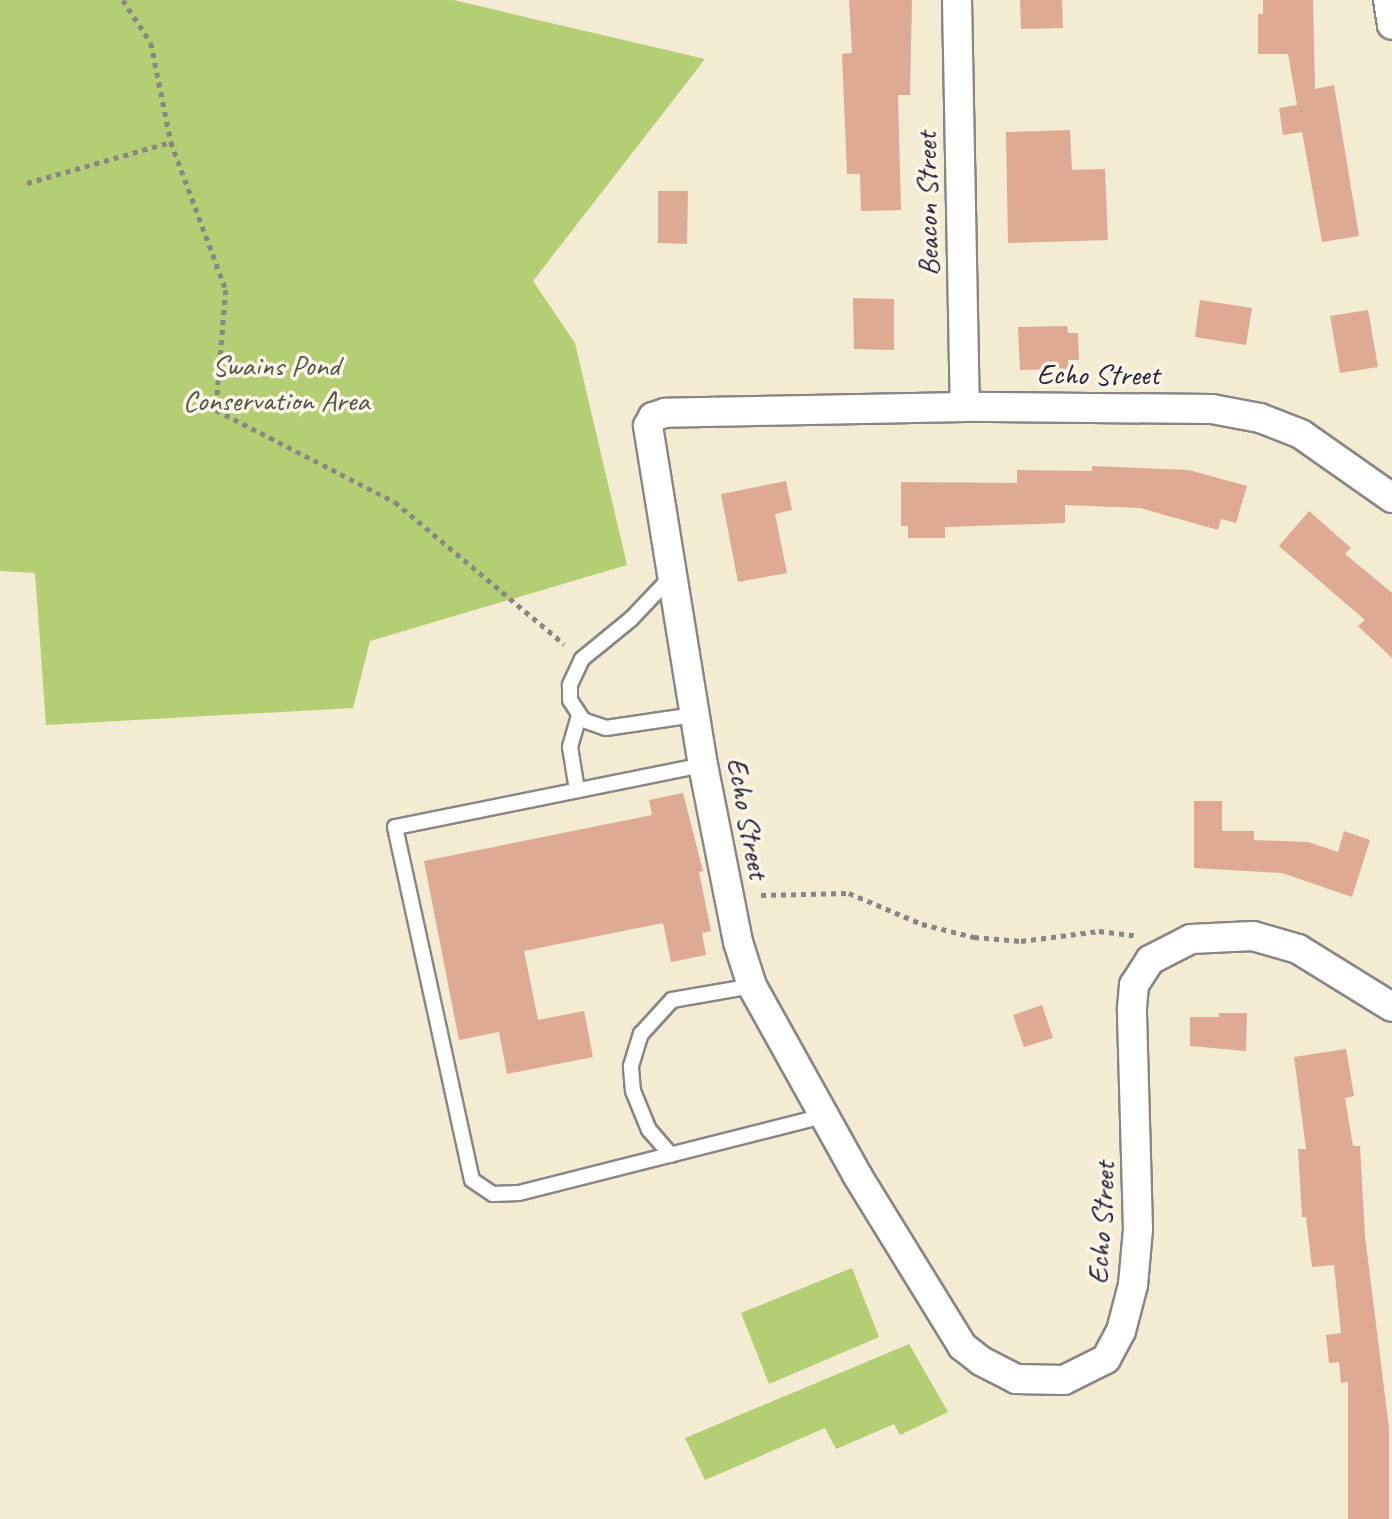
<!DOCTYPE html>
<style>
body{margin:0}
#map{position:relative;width:1392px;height:1519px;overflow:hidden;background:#f3ebd2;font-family:Caveat,sans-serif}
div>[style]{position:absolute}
.green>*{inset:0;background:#b4ce74}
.building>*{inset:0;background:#dfaa94}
.path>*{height:4.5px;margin-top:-2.25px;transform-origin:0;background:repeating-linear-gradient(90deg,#8a8686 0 5px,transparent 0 10px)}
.roads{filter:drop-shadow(2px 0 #8a8686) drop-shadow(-2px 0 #8a8686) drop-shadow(0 2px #8a8686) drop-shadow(0 -2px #8a8686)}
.lane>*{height:14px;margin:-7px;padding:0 7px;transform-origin:7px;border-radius:7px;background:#fff}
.street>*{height:28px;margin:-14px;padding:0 14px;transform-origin:14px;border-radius:14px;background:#fff}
span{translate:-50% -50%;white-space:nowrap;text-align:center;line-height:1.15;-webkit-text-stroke:7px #fcf5e5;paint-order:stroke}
.street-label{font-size:30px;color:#22223b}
.park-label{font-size:30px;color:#4e564c}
</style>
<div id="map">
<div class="green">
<i style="clip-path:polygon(0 0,453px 0,705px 59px,533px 281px,575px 343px,627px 565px,370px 641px,353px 708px,46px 725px,35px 573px,0 571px)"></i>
<i style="clip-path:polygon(852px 1268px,879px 1337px,769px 1384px,741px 1313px)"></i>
<i style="clip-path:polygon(909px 1344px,948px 1412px,900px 1435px,894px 1424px,836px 1449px,825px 1428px,705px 1480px,685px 1438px)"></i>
</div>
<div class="building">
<i style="clip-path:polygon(849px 0,912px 0,910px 95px,898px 95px,901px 210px,861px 211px,860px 174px,847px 174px,842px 54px,852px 53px)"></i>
<i style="clip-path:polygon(1020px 0,1062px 0,1063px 28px,1021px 29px)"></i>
<i style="clip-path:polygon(1263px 0,1313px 0,1315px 89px,1334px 85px,1359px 236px,1322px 242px,1302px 132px,1283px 135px,1279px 108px,1297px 105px,1288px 54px,1258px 54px,1258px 14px,1263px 14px)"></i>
<i style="clip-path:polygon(1070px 130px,1072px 170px,1105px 169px,1108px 240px,1008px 243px,1006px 132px)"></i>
<i style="clip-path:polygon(658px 191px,688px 191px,687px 244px,658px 243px)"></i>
<i style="clip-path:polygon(853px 298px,894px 299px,894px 350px,854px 349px)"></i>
<i style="clip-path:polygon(1200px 300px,1252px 308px,1246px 345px,1195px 337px)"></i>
<i style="clip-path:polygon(1368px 310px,1378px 367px,1340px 373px,1330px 316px)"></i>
<i style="clip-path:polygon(1067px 326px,1068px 333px,1078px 333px,1079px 360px,1068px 360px,1069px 369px,1020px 370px,1018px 327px)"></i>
<i style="clip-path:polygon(1092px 466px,1189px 470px,1247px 486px,1236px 523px,1221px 519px,1218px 530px,1140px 508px,1065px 505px,1065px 523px,945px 527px,945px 538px,908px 538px,908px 526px,901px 526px,901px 482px,1017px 483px,1017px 470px,1092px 471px)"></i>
<i style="clip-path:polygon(786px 481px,792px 510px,775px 514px,787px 573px,738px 582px,721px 494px)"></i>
<i style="clip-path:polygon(1309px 511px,1351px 548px,1345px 554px,1392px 593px,1392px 658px,1358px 626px,1365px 620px,1279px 546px)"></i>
<i style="clip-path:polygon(683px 793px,703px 871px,699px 872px,711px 931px,702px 933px,706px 955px,671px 962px,663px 923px,524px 951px,538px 1020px,584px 1011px,593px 1057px,507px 1074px,499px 1032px,459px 1040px,424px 861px,652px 815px,649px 800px)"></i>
<i style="clip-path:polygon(1194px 801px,1222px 801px,1222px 831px,1254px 831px,1254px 840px,1308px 842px,1338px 852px,1344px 831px,1370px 840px,1352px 897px,1282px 873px,1194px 868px)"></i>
<i style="clip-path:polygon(1042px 1005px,1053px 1038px,1024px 1047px,1013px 1015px)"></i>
<i style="clip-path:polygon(1219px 1013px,1247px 1013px,1246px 1051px,1190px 1046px,1190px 1017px,1219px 1017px)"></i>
<i style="clip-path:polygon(1346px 1049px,1354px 1096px,1345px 1098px,1353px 1146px,1360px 1146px,1365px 1236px,1389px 1428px,1389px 1519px,1348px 1519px,1348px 1382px,1341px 1383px,1339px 1362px,1329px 1363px,1326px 1335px,1341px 1333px,1334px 1265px,1312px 1267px,1306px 1217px,1302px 1217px,1298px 1149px,1306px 1149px,1294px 1057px)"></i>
</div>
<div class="path">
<i style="left:123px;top:0;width:51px;rotate:56.9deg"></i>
<i style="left:151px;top:43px;width:101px;rotate:78.6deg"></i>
<i style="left:171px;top:142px;width:158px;rotate:69.6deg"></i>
<i style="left:226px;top:290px;width:120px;rotate:94.8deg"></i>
<i style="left:216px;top:410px;width:201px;rotate:27.2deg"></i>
<i style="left:395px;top:502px;width:221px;rotate:40deg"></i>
<i style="left:27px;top:183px;width:150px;rotate:-15.9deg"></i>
<i style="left:761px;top:895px;width:88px;rotate:-1.3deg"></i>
<i style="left:849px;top:893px;width:79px;rotate:23deg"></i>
<i style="left:922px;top:924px;width:54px;rotate:14deg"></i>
<i style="left:974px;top:937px;width:47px;rotate:4.9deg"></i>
<i style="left:1021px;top:941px;width:79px;rotate:-7.3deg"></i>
<i style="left:1099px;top:931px;width:35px;rotate:7deg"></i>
</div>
<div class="roads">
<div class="lane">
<i style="left:671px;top:577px;width:58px;rotate:133.6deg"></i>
<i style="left:631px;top:619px;width:63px;rotate:140.8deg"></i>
<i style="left:582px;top:659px;width:29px;rotate:115deg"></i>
<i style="left:570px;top:685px;width:15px;rotate:90deg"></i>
<i style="left:570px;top:700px;width:24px;rotate:57deg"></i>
<i style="left:583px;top:720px;width:24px;rotate:19deg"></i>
<i style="left:606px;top:728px;width:89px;rotate:-8.4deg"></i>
<i style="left:703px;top:765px;width:314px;rotate:168.6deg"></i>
<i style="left:395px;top:827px;width:361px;rotate:77.7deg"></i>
<i style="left:472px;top:1180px;width:25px;rotate:34deg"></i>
<i style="left:493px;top:1194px;width:26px;rotate:-2deg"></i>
<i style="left:519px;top:1193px;width:314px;rotate:-14.2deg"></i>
<i style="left:577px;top:790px;width:44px;rotate:-99.2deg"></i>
<i style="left:570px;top:747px;width:32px;rotate:-74deg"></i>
<i style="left:671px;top:1155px;width:33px;rotate:-131deg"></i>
<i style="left:649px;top:1130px;width:42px;rotate:-112.3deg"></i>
<i style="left:633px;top:1091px;width:25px;rotate:-95deg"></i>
<i style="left:631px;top:1066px;width:34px;rotate:-73deg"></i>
<i style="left:641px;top:1034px;width:46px;rotate:-47.6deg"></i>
<i style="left:672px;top:1000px;width:81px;rotate:-9.9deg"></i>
</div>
<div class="street">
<i style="left:957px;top:0;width:407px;rotate:88.9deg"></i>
<i style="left:1388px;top:0;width:25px;rotate:81deg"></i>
<i style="left:1392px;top:498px;width:111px;rotate:-144.9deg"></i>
<i style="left:1301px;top:434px;width:44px;rotate:-158.7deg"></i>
<i style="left:1260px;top:418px;width:49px;rotate:-169.4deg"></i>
<i style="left:1212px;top:409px;width:247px;rotate:-179.5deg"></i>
<i style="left:965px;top:407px;width:300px;rotate:178.9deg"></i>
<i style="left:665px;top:413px;width:13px;rotate:162deg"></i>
<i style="left:653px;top:417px;width:10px;rotate:119deg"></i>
<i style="left:648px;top:426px;width:343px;rotate:80.8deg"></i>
<i style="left:703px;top:765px;width:180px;rotate:78.8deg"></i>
<i style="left:738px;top:942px;width:46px;rotate:72.3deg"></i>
<i style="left:752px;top:986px;width:216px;rotate:60.9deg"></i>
<i style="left:857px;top:1175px;width:201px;rotate:58.4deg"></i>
<i style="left:962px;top:1346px;width:24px;rotate:38deg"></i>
<i style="left:981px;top:1361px;width:39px;rotate:27deg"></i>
<i style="left:1016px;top:1379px;width:48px;rotate:1.2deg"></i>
<i style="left:1064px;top:1380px;width:47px;rotate:-26.6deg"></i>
<i style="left:1106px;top:1359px;width:32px;rotate:-62deg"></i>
<i style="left:1121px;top:1331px;width:48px;rotate:-75.4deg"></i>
<i style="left:1133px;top:1285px;width:56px;rotate:-84.9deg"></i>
<i style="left:1138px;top:1229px;width:221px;rotate:-91.6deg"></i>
<i style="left:1132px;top:1008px;width:23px;rotate:-85deg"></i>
<i style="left:1134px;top:985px;width:30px;rotate:-57deg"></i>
<i style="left:1150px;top:960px;width:46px;rotate:-27.1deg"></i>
<i style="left:1191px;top:939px;width:62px;rotate:-2.8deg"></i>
<i style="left:1253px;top:936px;width:47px;rotate:16.1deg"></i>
<i style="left:1298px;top:949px;width:110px;rotate:31.7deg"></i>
</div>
</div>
<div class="street-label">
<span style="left:927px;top:204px;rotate:-91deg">Beacon Street</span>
<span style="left:1098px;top:374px">Echo Street</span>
<span style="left:748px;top:818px;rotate:79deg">Echo Street</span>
<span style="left:1101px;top:1223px;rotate:-87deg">Echo Street</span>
</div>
<div class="park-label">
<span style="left:276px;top:382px">Swains Pond<br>Conservation Area</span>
</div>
</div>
